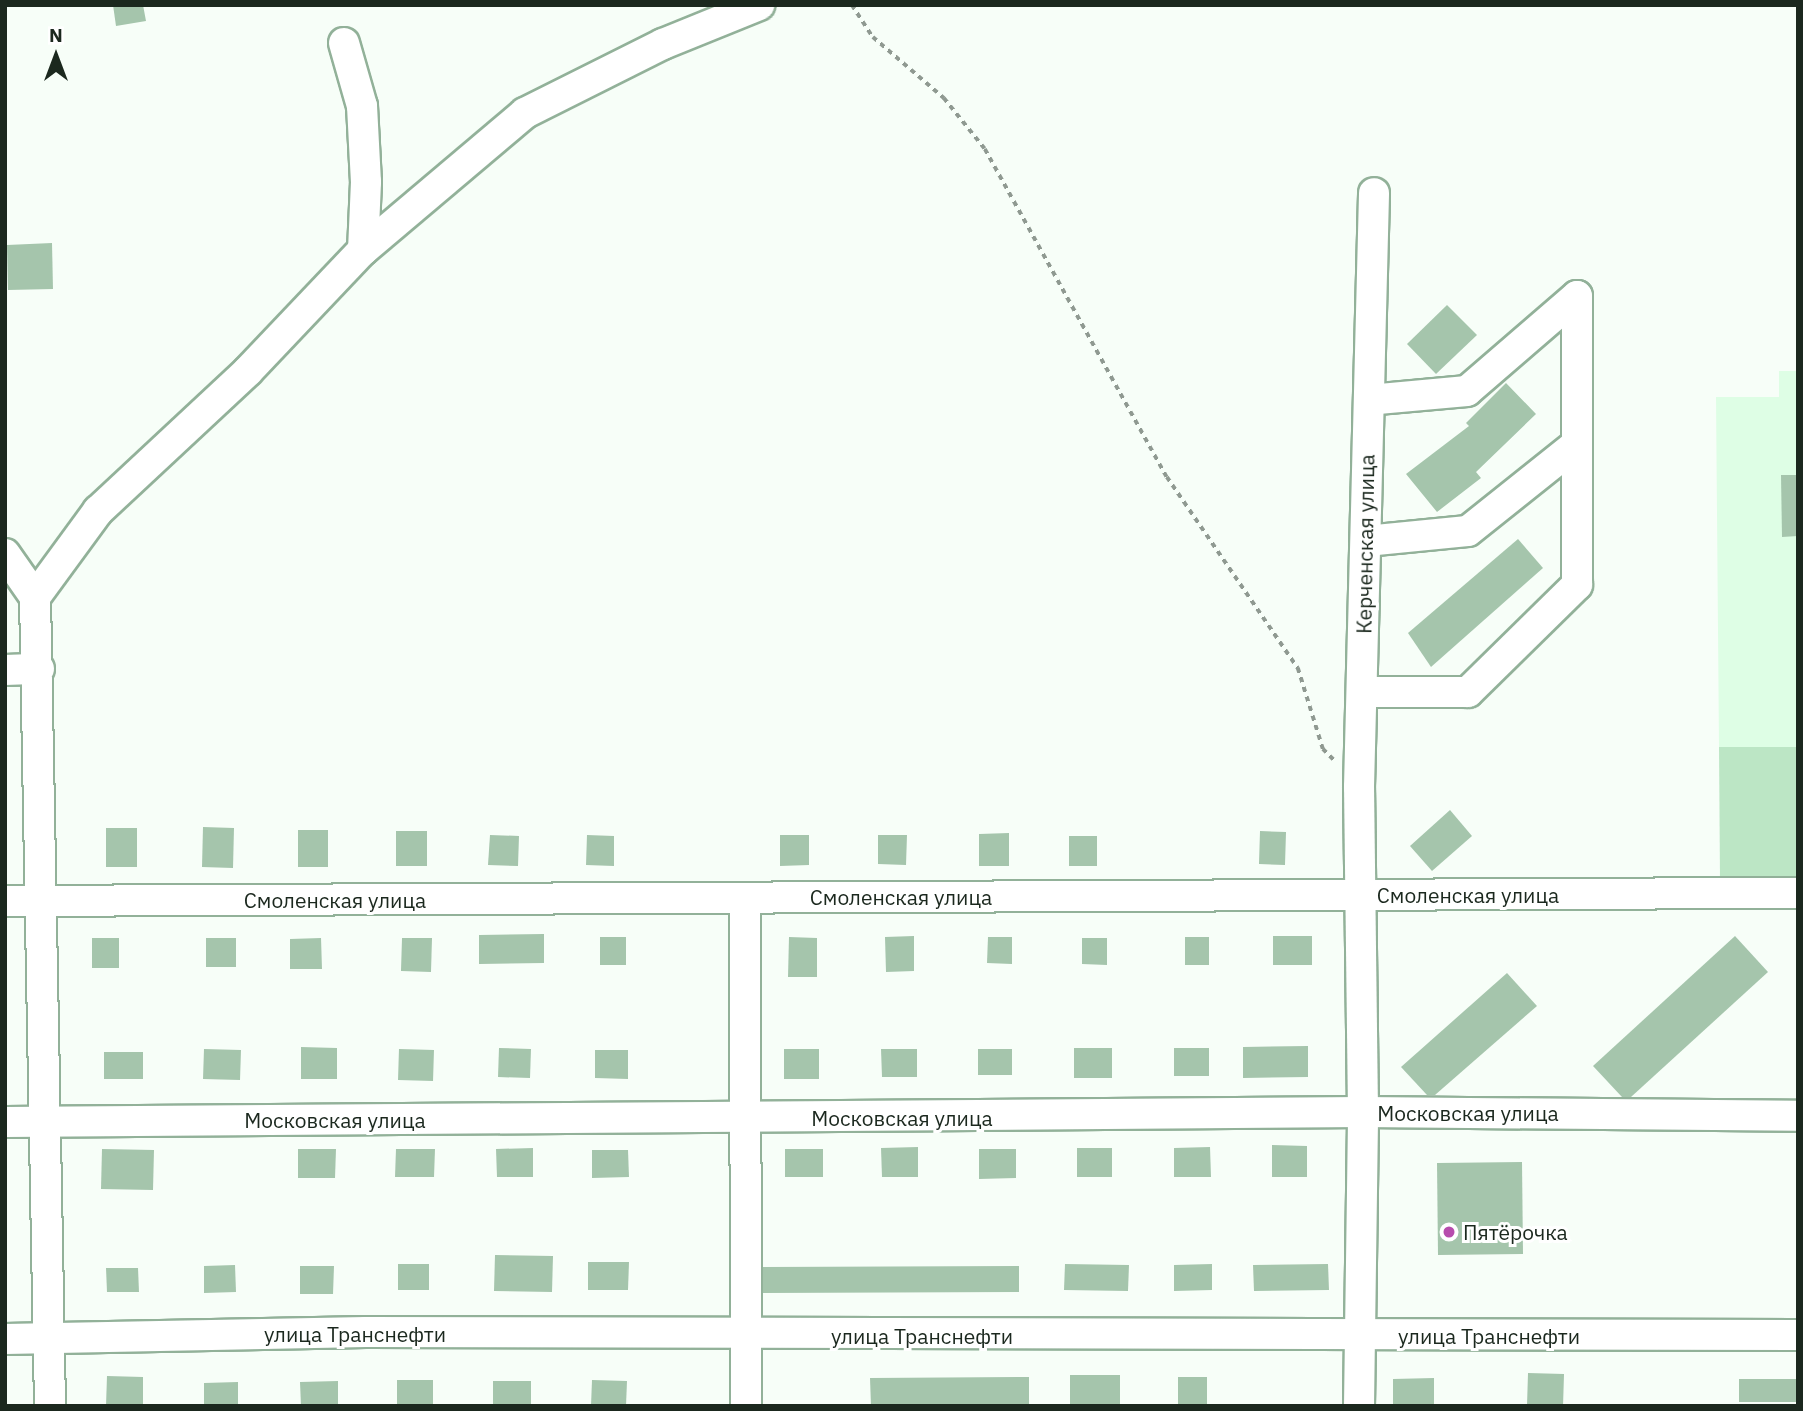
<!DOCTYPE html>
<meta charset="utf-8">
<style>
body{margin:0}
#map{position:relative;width:1803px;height:1411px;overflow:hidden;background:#f7fef8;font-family:"IBM Plex Sans",sans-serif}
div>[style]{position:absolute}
.built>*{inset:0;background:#defee5}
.green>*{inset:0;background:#bce6c5}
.building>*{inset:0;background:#a5c5ac}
.path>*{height:3.5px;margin-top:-1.75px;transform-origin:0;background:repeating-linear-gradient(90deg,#8f9991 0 5px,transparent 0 10px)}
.roads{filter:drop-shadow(2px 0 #92b199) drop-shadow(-2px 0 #92b199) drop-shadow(0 2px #92b199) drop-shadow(0 -2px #92b199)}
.minor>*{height:30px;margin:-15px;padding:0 15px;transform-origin:15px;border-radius:15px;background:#fff}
.dots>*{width:19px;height:19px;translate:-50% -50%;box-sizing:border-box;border:4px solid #fff;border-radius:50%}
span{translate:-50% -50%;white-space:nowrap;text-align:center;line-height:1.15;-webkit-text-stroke:6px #fff;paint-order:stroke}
.street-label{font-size:21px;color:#1b281e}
.poi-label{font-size:21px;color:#1b281e}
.left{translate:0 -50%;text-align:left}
.frame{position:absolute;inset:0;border:7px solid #1b281e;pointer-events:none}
.north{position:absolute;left:21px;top:21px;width:70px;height:70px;-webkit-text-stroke:5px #fff;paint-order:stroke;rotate:0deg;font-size:19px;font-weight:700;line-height:28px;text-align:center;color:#1b281e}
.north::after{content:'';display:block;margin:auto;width:24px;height:32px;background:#1b281e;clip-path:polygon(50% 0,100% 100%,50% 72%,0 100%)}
</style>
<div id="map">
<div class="built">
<i style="clip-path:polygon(1779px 371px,1798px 371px,1798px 747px,1719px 747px,1716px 397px,1779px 397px)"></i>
</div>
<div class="green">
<i style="clip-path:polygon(1719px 747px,1798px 747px,1798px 879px,1720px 879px)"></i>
</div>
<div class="building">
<i style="clip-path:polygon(113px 5px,143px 5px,146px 21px,116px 26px)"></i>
<i style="clip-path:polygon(52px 243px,53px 289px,8px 290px,7px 245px)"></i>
<i style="clip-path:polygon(1447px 305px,1477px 335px,1436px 374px,1407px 344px)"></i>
<i style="clip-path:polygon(1506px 383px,1536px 414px,1476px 472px,1481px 478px,1437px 512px,1406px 474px,1469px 426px,1466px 423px)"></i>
<i style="clip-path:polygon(1781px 475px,1798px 475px,1798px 536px,1782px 537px)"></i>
<i style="clip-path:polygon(1518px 539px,1543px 568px,1431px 667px,1408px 633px)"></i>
<i style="clip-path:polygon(1450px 810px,1472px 836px,1432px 871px,1410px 846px)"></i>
<i style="clip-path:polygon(203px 827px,234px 828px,233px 868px,202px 867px)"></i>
<i style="clip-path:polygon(106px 828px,137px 828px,137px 867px,106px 867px)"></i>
<i style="clip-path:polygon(298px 830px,328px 830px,328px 867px,298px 867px)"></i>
<i style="clip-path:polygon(396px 831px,427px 831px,427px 866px,396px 866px)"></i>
<i style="clip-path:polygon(1260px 831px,1286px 832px,1285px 865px,1259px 864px)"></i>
<i style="clip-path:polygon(1009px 833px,1009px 866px,979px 866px,979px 834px)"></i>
<i style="clip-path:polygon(490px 835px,519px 836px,518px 866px,488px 865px)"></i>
<i style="clip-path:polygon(587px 835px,614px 836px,614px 866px,586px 865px)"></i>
<i style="clip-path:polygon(780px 835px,809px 835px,809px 865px,780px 866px)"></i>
<i style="clip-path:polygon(878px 835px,907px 835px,906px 865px,878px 864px)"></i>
<i style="clip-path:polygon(1069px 836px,1097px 836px,1097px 866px,1069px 866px)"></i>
<i style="clip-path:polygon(544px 934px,544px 963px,479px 964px,479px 935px)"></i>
<i style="clip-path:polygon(914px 936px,914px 971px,886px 972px,885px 937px)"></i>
<i style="clip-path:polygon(1273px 936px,1312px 936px,1312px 965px,1273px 965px)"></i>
<i style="clip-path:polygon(1735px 936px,1768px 972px,1631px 1097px,1622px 1097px,1593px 1066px)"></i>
<i style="clip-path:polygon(600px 937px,626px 937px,626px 965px,600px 965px)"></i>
<i style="clip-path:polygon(789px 937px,817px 938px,817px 977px,788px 977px)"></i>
<i style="clip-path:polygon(988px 937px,1012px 937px,1012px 964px,987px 963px)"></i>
<i style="clip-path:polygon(1185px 937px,1209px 937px,1209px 965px,1185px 965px)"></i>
<i style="clip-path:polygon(92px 938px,119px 938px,119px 968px,92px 968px)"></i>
<i style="clip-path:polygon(206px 938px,236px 938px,236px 967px,206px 967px)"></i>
<i style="clip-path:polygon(321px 938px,322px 969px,290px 969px,290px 939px)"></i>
<i style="clip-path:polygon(402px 938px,432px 938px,431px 972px,401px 971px)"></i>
<i style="clip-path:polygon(1082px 938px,1107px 938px,1107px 965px,1082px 964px)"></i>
<i style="clip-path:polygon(1507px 973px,1537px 1006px,1435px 1095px,1427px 1095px,1401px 1067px)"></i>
<i style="clip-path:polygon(1308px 1046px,1308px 1077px,1243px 1078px,1243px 1047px)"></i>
<i style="clip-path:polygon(301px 1047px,337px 1048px,337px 1079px,301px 1079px)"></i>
<i style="clip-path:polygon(499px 1048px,531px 1049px,530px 1078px,498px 1077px)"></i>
<i style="clip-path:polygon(1074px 1048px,1112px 1048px,1112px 1078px,1074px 1078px)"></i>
<i style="clip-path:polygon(1174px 1048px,1209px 1048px,1209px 1076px,1174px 1076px)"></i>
<i style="clip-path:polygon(204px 1049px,241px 1050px,240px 1080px,203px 1079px)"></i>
<i style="clip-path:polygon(399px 1049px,434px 1050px,433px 1081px,398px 1080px)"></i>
<i style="clip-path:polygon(784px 1049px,819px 1049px,819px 1079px,784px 1079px)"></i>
<i style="clip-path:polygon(881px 1049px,917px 1049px,917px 1077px,882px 1077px)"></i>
<i style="clip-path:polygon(978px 1049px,1012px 1049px,1012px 1075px,978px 1075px)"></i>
<i style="clip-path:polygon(595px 1050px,628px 1050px,628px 1079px,595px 1078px)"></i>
<i style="clip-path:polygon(104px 1052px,143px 1052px,143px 1079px,104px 1079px)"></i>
<i style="clip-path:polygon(1272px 1145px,1307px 1146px,1307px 1177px,1272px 1177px)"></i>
<i style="clip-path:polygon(918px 1147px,918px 1177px,882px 1177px,881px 1148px)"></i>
<i style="clip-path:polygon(1210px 1147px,1211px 1177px,1174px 1177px,1174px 1148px)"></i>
<i style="clip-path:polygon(533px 1148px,533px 1177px,497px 1177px,496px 1149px)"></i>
<i style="clip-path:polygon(1077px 1148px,1112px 1148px,1112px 1177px,1077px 1177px)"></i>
<i style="clip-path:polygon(102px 1149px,154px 1150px,153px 1190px,101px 1189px)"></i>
<i style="clip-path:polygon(298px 1149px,336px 1149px,335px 1178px,298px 1178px)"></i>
<i style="clip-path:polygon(396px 1149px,435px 1149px,434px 1177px,395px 1177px)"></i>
<i style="clip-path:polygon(785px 1149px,823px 1149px,823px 1177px,785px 1177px)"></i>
<i style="clip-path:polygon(979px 1149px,1016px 1149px,1016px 1178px,979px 1179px)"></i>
<i style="clip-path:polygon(592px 1150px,628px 1150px,629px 1177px,592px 1178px)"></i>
<i style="clip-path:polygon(1522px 1162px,1523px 1254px,1438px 1255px,1437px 1163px)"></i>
<i style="clip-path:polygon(495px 1255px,553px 1256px,552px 1292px,494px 1291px)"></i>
<i style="clip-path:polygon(588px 1262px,629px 1262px,628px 1290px,588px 1290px)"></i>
<i style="clip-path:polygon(398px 1264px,429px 1264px,429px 1290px,398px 1290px)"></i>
<i style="clip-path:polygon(1065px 1264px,1129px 1265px,1128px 1291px,1064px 1290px)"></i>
<i style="clip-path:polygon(1212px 1264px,1212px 1290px,1174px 1291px,1174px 1265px)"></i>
<i style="clip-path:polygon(1328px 1264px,1329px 1290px,1254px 1291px,1253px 1265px)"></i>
<i style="clip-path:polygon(235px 1265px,236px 1292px,204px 1293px,204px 1266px)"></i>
<i style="clip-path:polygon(300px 1266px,334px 1266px,333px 1294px,300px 1294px)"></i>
<i style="clip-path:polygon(1019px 1266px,1019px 1292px,763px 1293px,763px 1267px)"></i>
<i style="clip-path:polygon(106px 1268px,138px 1268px,139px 1292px,107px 1292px)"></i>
<i style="clip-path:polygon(1528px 1373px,1564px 1374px,1563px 1406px,1527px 1406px)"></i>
<i style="clip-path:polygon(1070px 1375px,1120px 1375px,1120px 1404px,1070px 1404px)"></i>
<i style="clip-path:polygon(107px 1376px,143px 1377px,143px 1406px,106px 1406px)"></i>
<i style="clip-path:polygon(1029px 1377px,1029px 1405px,871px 1406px,870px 1378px)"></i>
<i style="clip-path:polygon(1178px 1377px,1207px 1377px,1207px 1406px,1178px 1406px)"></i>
<i style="clip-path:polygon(1434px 1378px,1434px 1406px,1393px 1406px,1393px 1379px)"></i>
<i style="clip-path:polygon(1739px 1379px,1798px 1379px,1798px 1402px,1739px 1402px)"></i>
<i style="clip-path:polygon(397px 1380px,433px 1380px,433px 1406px,397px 1406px)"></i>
<i style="clip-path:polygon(592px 1380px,627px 1381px,626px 1406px,591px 1406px)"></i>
<i style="clip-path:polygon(338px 1381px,338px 1406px,301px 1406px,300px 1382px)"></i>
<i style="clip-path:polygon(493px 1381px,531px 1381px,531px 1406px,493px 1406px)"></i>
<i style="clip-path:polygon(238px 1382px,238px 1406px,204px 1406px,204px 1383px)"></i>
</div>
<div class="path">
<i style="left:852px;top:5px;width:38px;rotate:57deg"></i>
<i style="left:873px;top:37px;width:94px;rotate:40.7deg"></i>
<i style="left:944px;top:98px;width:65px;rotate:51.2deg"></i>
<i style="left:985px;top:149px;width:375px;rotate:61deg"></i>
<i style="left:1167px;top:477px;width:232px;rotate:55.6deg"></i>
<i style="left:1298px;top:668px;width:85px;rotate:72.8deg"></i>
<i style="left:1323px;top:749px;width:16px;rotate:45deg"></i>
</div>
<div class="roads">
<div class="minor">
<i style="left:344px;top:43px;width:66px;rotate:74.1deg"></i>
<i style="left:362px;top:106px;width:76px;rotate:87deg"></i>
<i style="left:366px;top:182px;width:68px;rotate:92.5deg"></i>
<i style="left:1366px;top:541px;width:102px;rotate:-5.6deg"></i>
<i style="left:1468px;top:531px;width:139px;rotate:-38.6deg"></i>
<i style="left:5px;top:554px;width:52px;rotate:55.1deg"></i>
<i style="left:5px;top:670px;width:34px;rotate:-2deg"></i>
<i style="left:1362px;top:692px;width:106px"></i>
<i style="left:1468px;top:692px;width:153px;rotate:-44.5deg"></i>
<i style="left:1577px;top:585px;width:289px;rotate:-90deg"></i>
<i style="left:1577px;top:296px;width:145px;rotate:139.2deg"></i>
<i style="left:1467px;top:391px;width:98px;rotate:174.8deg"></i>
<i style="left:745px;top:898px;width:508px;rotate:89.89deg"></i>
<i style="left:5px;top:901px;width:1793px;rotate:-0.26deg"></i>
<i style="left:5px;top:1122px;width:1358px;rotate:-0.42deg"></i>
<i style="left:1363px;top:1112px;width:435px;rotate:0.5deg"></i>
<i style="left:5px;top:1339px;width:361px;rotate:-1.1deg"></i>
<i style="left:366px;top:1332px;width:1432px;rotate:0.12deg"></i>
<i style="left:50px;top:1406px;width:809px;rotate:-91.06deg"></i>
<i style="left:35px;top:597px;width:107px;rotate:-53.8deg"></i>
<i style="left:98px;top:511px;width:205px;rotate:-43deg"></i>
<i style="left:248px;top:371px;width:167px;rotate:-46.5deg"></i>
<i style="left:363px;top:250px;width:212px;rotate:-40.2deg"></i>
<i style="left:525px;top:113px;width:154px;rotate:-26.6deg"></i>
<i style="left:663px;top:44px;width:104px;rotate:-22.1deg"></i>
<i style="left:1359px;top:1406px;width:294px;rotate:-89.2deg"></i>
<i style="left:1363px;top:1112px;width:325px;rotate:-90.7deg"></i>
<i style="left:1359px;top:787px;width:594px;rotate:-88.55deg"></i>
</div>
</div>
<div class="dots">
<i style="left:1449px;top:1232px;background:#b74cad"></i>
</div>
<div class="street-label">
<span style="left:1365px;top:544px;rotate:-89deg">Керченская улица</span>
<span style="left:1468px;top:895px">Смоленская улица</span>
<span style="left:901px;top:897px">Смоленская улица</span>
<span style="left:335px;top:900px">Смоленская улица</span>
<span style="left:1468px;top:1113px">Московская улица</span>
<span style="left:902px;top:1118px">Московская улица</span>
<span style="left:335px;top:1120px">Московская улица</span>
<span style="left:355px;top:1334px">улица Транснефти</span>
<span style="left:922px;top:1336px">улица Транснефти</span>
<span style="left:1489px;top:1336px">улица Транснефти</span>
</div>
<div class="poi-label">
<span class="left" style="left:1463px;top:1232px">Пятёрочка</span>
</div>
<div class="frame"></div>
<div class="north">N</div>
</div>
